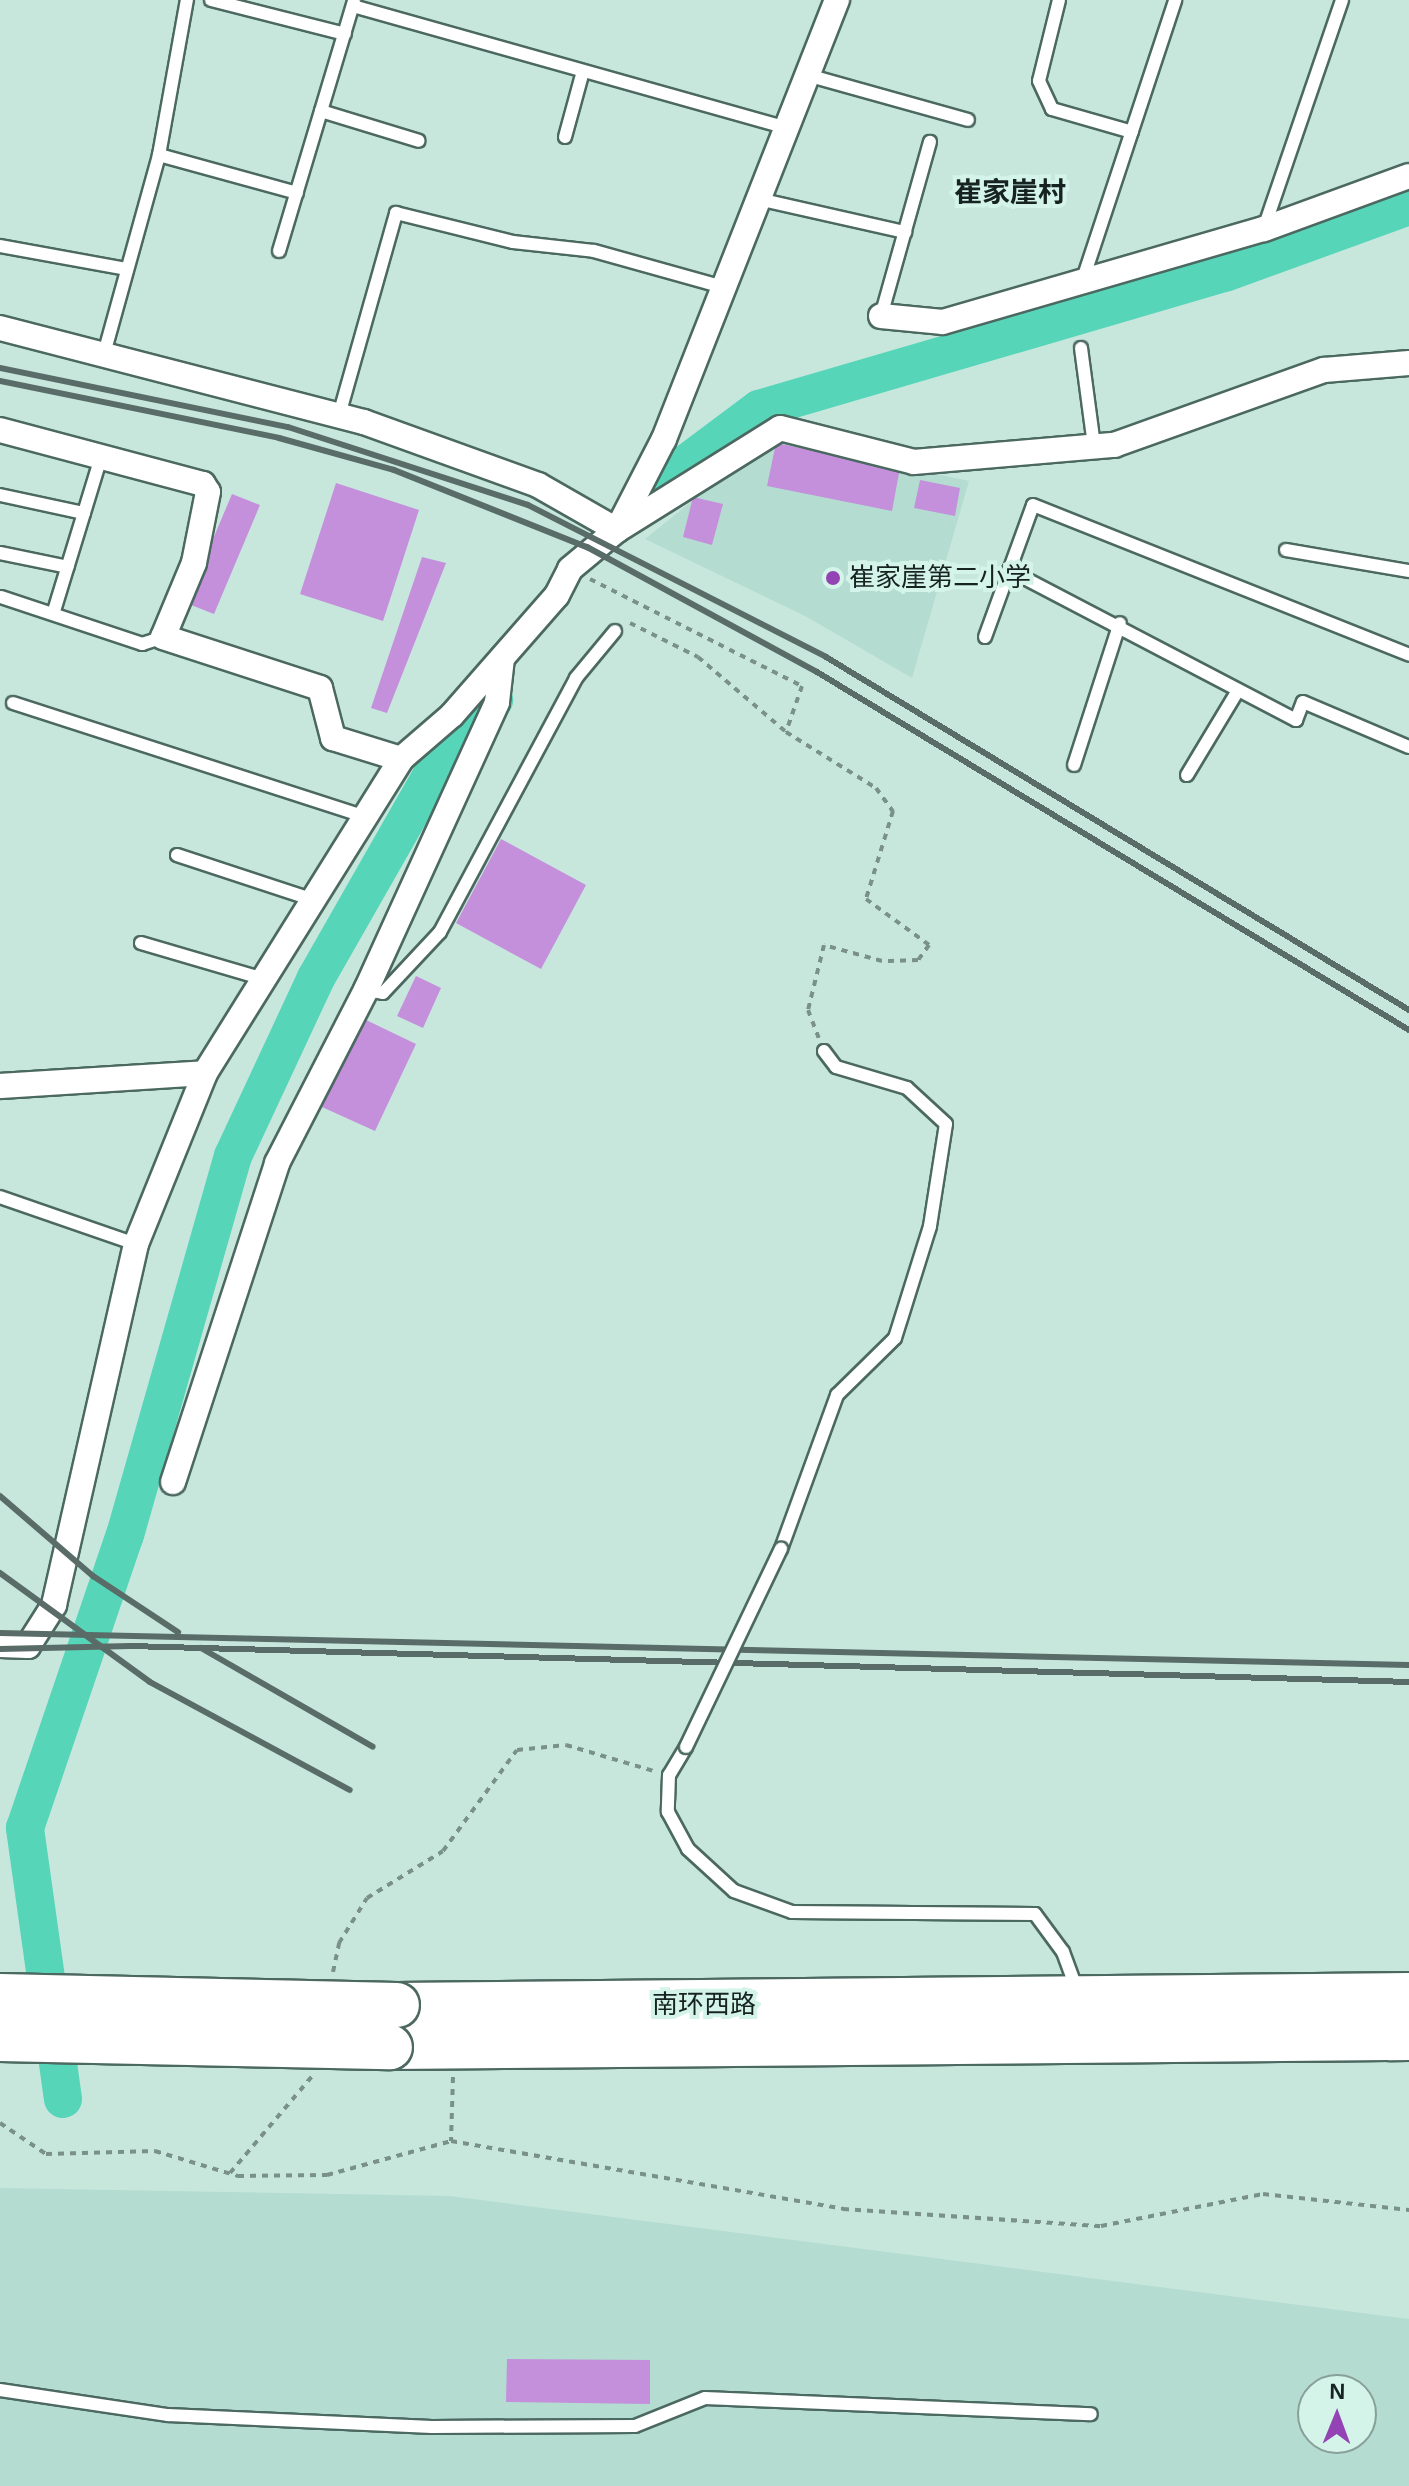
<!DOCTYPE html>
<meta charset="utf-8">
<style>
body{margin:0}
#map{position:relative;width:1409px;height:2486px;overflow:hidden;background:#c7e7dd;font-family:Helvetica,"Noto Sans SC",sans-serif}
div>[style]{position:absolute}
.built>*{inset:0;background:#b4dcd0}
.river>*{height:38px;margin:-19px;padding:0 19px;transform-origin:19px;border-radius:19px;background:#56d5b9}
.building>*{inset:0;background:#c490db}
.path>*{height:4px;margin-top:-2px;transform-origin:0;background:repeating-linear-gradient(90deg,#7a918a 0 6px,transparent 0 12px)}
.roads{filter:drop-shadow(2px 0 #4c6961) drop-shadow(-2px 0 #4c6961) drop-shadow(0 2px #4c6961) drop-shadow(0 -2px #4c6961)}
.lane>*{height:12px;margin:-6px;padding:0 6px;transform-origin:6px;border-radius:6px;background:#fff}
.street>*{height:24px;margin:-12px;padding:0 12px;transform-origin:12px;border-radius:12px;background:#fff}
.highway>*{height:44px;margin:-22px;padding:0 22px;transform-origin:22px;border-radius:22px;background:#fff}
.rail>*{height:6px;margin:-3px;padding:0 3px;transform-origin:3px;border-radius:3px;background:#596c67}
.bridges{filter:drop-shadow(2px 0 #4c6961) drop-shadow(-2px 0 #4c6961) drop-shadow(0 2px #4c6961) drop-shadow(0 -2px #4c6961)}
.lane-bridge>*{height:12px;margin:-6px;padding:0 6px;transform-origin:6px;border-radius:6px;background:#fff}
.highway-bridge>*{height:44px;margin:-22px;padding:0 22px;transform-origin:22px;border-radius:22px;background:#fff}
.dots>*{width:22px;height:22px;translate:-50% -50%;box-sizing:border-box;border:4px solid #d4f4ea;border-radius:50%}
span{translate:-50% -50%;white-space:nowrap;text-align:center;line-height:1.15;-webkit-text-stroke:8px #d4f4ea;paint-order:stroke}
.poi-label{font-size:26px;color:#172320}
.left{translate:0 -50%;text-align:left}
.street-label{font-size:26px;color:#172320}
.neighbourhood-label{font-size:28px;color:#172320;font-weight:700}
.north{position:absolute;left:1297px;top:2374px;width:80px;height:80px;box-sizing:border-box;background:#d4f4ea;border:2px solid #88a099;border-radius:50%;rotate:1deg;font-size:22px;font-weight:700;line-height:32px;text-align:center;color:#172320}
.north::after{content:'';display:block;margin:auto;width:28px;height:36px;background:#9343b3;clip-path:polygon(50% 0,100% 100%,50% 72%,0 100%)}
</style>
<div id="map">
<div class="built">
<i style="clip-path:polygon(770px 438px,969px 481px,912px 678px,807px 617px,645px 539px)"></i>
<i style="clip-path:polygon(evenodd,0 2188px,450px 2196px,1409px 2319px,1409px 2486px,0 2486px,0 2188px,1313px 2390px,1361px 2390px,1361px 2438px,1313px 2438px,1313px 2390px)"></i>
</div>
<div class="river">
<i style="left:660px;top:483px;width:124px;rotate:-36.8deg"></i>
<i style="left:759px;top:409px;width:485px;rotate:-16.3deg"></i>
<i style="left:1225px;top:273px;width:196px;rotate:-20deg"></i>
<i style="left:63px;top:2099px;width:274px;rotate:-98deg"></i>
<i style="left:25px;top:1828px;width:310px;rotate:-71.2deg"></i>
<i style="left:125px;top:1535px;width:394px;rotate:-74.1deg"></i>
<i style="left:233px;top:1156px;width:196px;rotate:-65deg"></i>
<i style="left:316px;top:978px;width:232px;rotate:-60.3deg"></i>
<i style="left:431px;top:776px;width:99px;rotate:-50.3deg"></i>
</div>
<div class="building">
<i style="clip-path:polygon(776px 443px,900px 468px,892px 511px,767px 486px)"></i>
<i style="clip-path:polygon(920px 480px,960px 488px,955px 516px,914px 508px)"></i>
<i style="clip-path:polygon(336px 483px,419px 510px,383px 621px,300px 594px)"></i>
<i style="clip-path:polygon(232px 494px,260px 505px,214px 614px,186px 603px)"></i>
<i style="clip-path:polygon(693px 497px,723px 504px,712px 545px,683px 537px)"></i>
<i style="clip-path:polygon(422px 557px,446px 563px,387px 713px,371px 708px)"></i>
<i style="clip-path:polygon(501px 839px,586px 885px,541px 969px,456px 923px)"></i>
<i style="clip-path:polygon(416px 976px,441px 988px,423px 1028px,397px 1016px)"></i>
<i style="clip-path:polygon(364px 1019px,416px 1044px,375px 1131px,322px 1107px)"></i>
<i style="clip-path:polygon(507px 2359px,650px 2360px,650px 2404px,506px 2402px)"></i>
</div>
<div class="path">
<i style="left:590px;top:579px;width:237px;rotate:26.8deg"></i>
<i style="left:802px;top:686px;width:49px;rotate:109.2deg"></i>
<i style="left:630px;top:623px;width:76px;rotate:26.6deg"></i>
<i style="left:698px;top:657px;width:116px;rotate:40.4deg"></i>
<i style="left:786px;top:732px;width:106px;rotate:31.9deg"></i>
<i style="left:876px;top:788px;width:29px;rotate:54deg"></i>
<i style="left:893px;top:811px;width:92px;rotate:107.1deg"></i>
<i style="left:866px;top:899px;width:78px;rotate:36.1deg"></i>
<i style="left:929px;top:945px;width:19px;rotate:126deg"></i>
<i style="left:918px;top:960px;width:36px;rotate:178deg"></i>
<i style="left:882px;top:961px;width:60px;rotate:-164.6deg"></i>
<i style="left:824px;top:945px;width:67px;rotate:103.8deg"></i>
<i style="left:808px;top:1010px;width:30px;rotate:69deg"></i>
<i style="left:333px;top:1972px;width:30px;rotate:-78deg"></i>
<i style="left:339px;top:1943px;width:53px;rotate:-58.1deg"></i>
<i style="left:367px;top:1898px;width:89px;rotate:-31.7deg"></i>
<i style="left:443px;top:1851px;width:125px;rotate:-53.8deg"></i>
<i style="left:517px;top:1750px;width:49px;rotate:-5.8deg"></i>
<i style="left:566px;top:1745px;width:92px;rotate:16.5deg"></i>
<i style="left:453px;top:2077px;width:64px;rotate:91.8deg"></i>
<i style="left:451px;top:2141px;width:398px;rotate:9.8deg"></i>
<i style="left:843px;top:2209px;width:259px;rotate:3.8deg"></i>
<i style="left:1101px;top:2226px;width:165px;rotate:-11.2deg"></i>
<i style="left:1263px;top:2194px;width:147px;rotate:6.3deg"></i>
<i style="left:0;top:2123px;width:55px;rotate:34deg"></i>
<i style="left:46px;top:2154px;width:109px;rotate:-1.6deg"></i>
<i style="left:155px;top:2151px;width:87px;rotate:16.8deg"></i>
<i style="left:238px;top:2176px;width:89px;rotate:-0.6deg"></i>
<i style="left:327px;top:2175px;width:129px;rotate:-15.3deg"></i>
<i style="left:230px;top:2173px;width:128px;rotate:-49.7deg"></i>
</div>
<div class="roads">
<div class="lane">
<i style="left:211px;top:0;width:138px;rotate:14.2deg"></i>
<i style="left:1059px;top:0;width:83px;rotate:103.9deg"></i>
<i style="left:1039px;top:81px;width:31px;rotate:65deg"></i>
<i style="left:1052px;top:109px;width:83px;rotate:16deg"></i>
<i style="left:353px;top:6px;width:451px;rotate:15.7deg"></i>
<i style="left:807px;top:75px;width:167px;rotate:15.6deg"></i>
<i style="left:321px;top:111px;width:102px;rotate:17deg"></i>
<i style="left:565px;top:137px;width:68px;rotate:-74.7deg"></i>
<i style="left:159px;top:155px;width:143px;rotate:15.4deg"></i>
<i style="left:758px;top:199px;width:151px;rotate:12.7deg"></i>
<i style="left:1264px;top:228px;width:241px;rotate:-71.1deg"></i>
<i style="left:0;top:246px;width:129px;rotate:10.3deg"></i>
<i style="left:279px;top:251px;width:261px;rotate:-73.3deg"></i>
<i style="left:1082px;top:282px;width:297px;rotate:-71.7deg"></i>
<i style="left:881px;top:316px;width:181px;rotate:-74.3deg"></i>
<i style="left:1081px;top:348px;width:99px;rotate:82.4deg"></i>
<i style="left:105px;top:350px;width:202px;rotate:-74.5deg"></i>
<i style="left:159px;top:155px;width:158px;rotate:-79.8deg"></i>
<i style="left:339px;top:415px;width:210px;rotate:-74.2deg"></i>
<i style="left:396px;top:213px;width:121px;rotate:13.9deg"></i>
<i style="left:513px;top:242px;width:81px;rotate:6.3deg"></i>
<i style="left:594px;top:251px;width:134px;rotate:15.6deg"></i>
<i style="left:0;top:495px;width:86px;rotate:12.1deg"></i>
<i style="left:1286px;top:550px;width:125px;rotate:9.7deg"></i>
<i style="left:0;top:553px;width:69px;rotate:11.6deg"></i>
<i style="left:1009px;top:570px;width:324px;rotate:27.6deg"></i>
<i style="left:1296px;top:720px;width:19px;rotate:-69deg"></i>
<i style="left:1303px;top:702px;width:115px;rotate:23deg"></i>
<i style="left:1px;top:597px;width:149px;rotate:18.4deg"></i>
<i style="left:142px;top:644px;width:22px;rotate:-18deg"></i>
<i style="left:54px;top:611px;width:161px;rotate:-73deg"></i>
<i style="left:985px;top:637px;width:140px;rotate:-70deg"></i>
<i style="left:1033px;top:505px;width:405px;rotate:21.7deg"></i>
<i style="left:13px;top:703px;width:371px;rotate:17.9deg"></i>
<i style="left:1074px;top:765px;width:149px;rotate:-72.1deg"></i>
<i style="left:1187px;top:775px;width:97px;rotate:-58.9deg"></i>
<i style="left:177px;top:855px;width:144px;rotate:18.2deg"></i>
<i style="left:141px;top:943px;width:128px;rotate:16.3deg"></i>
<i style="left:366px;top:990px;width:17px;rotate:10deg"></i>
<i style="left:383px;top:993px;width:83px;rotate:-46.9deg"></i>
<i style="left:440px;top:932px;width:288px;rotate:-61.8deg"></i>
<i style="left:576px;top:678px;width:61px;rotate:-50.3deg"></i>
<i style="left:0;top:1197px;width:144px;rotate:19.1deg"></i>
<i style="left:781px;top:1549px;width:164px;rotate:-70deg"></i>
<i style="left:837px;top:1395px;width:81px;rotate:-44.5deg"></i>
<i style="left:895px;top:1338px;width:117px;rotate:-72.6deg"></i>
<i style="left:930px;top:1226px;width:103px;rotate:-81.1deg"></i>
<i style="left:946px;top:1124px;width:53px;rotate:-137.3deg"></i>
<i style="left:907px;top:1088px;width:74px;rotate:-163.5deg"></i>
<i style="left:836px;top:1067px;width:20px;rotate:-127deg"></i>
<i style="left:686px;top:1747px;width:33px;rotate:121deg"></i>
<i style="left:669px;top:1775px;width:37px;rotate:92deg"></i>
<i style="left:668px;top:1812px;width:42px;rotate:61.6deg"></i>
<i style="left:688px;top:1849px;width:62px;rotate:42.4deg"></i>
<i style="left:734px;top:1891px;width:62px;rotate:19.9deg"></i>
<i style="left:792px;top:1912px;width:243px;rotate:0.5deg"></i>
<i style="left:1035px;top:1914px;width:47px;rotate:53.6deg"></i>
<i style="left:1063px;top:1952px;width:40px;rotate:69.8deg"></i>
<i style="left:0;top:2390px;width:170px;rotate:8.5deg"></i>
<i style="left:168px;top:2415px;width:264px;rotate:2.6deg"></i>
<i style="left:432px;top:2427px;width:203px;rotate:-0.3deg"></i>
<i style="left:635px;top:2426px;width:75px;rotate:-21.8deg"></i>
<i style="left:705px;top:2398px;width:386px;rotate:2.4deg"></i>
</div>
<div class="street">
<i style="left:881px;top:316px;width:62px;rotate:5.5deg"></i>
<i style="left:943px;top:322px;width:334px;rotate:-16.2deg"></i>
<i style="left:1264px;top:229px;width:154px;rotate:-20.1deg"></i>
<i style="left:0;top:328px;width:376px;rotate:14.5deg"></i>
<i style="left:364px;top:422px;width:185px;rotate:19.9deg"></i>
<i style="left:538px;top:485px;width:91px;rotate:29.7deg"></i>
<i style="left:617px;top:530px;width:192px;rotate:-32deg"></i>
<i style="left:780px;top:428px;width:138px;rotate:14.2deg"></i>
<i style="left:914px;top:462px;width:201px;rotate:-4.9deg"></i>
<i style="left:1114px;top:445px;width:223px;rotate:-19.7deg"></i>
<i style="left:1324px;top:370px;width:85px;rotate:-4.7deg"></i>
<i style="left:0;top:430px;width:210px;rotate:14.9deg"></i>
<i style="left:203px;top:484px;width:9px;rotate:58deg"></i>
<i style="left:208px;top:492px;width:72px;rotate:101.2deg"></i>
<i style="left:194px;top:563px;width:80px;rotate:112.7deg"></i>
<i style="left:163px;top:637px;width:165px;rotate:18deg"></i>
<i style="left:320px;top:688px;width:52px;rotate:75.4deg"></i>
<i style="left:333px;top:738px;width:71px;rotate:17.2deg"></i>
<i style="left:0;top:1086px;width:205px;rotate:-3.6deg"></i>
<i style="left:173px;top:1482px;width:336px;rotate:-71.9deg"></i>
<i style="left:277px;top:1163px;width:195px;rotate:-62.8deg"></i>
<i style="left:366px;top:990px;width:316px;rotate:-65.5deg"></i>
<i style="left:497px;top:702px;width:44px;rotate:-83.5deg"></i>
<i style="left:0;top:1645px;width:28px;rotate:2deg"></i>
<i style="left:28px;top:1646px;width:49px;rotate:-57.6deg"></i>
<i style="left:54px;top:1605px;width:370px;rotate:-77.2deg"></i>
<i style="left:136px;top:1244px;width:184px;rotate:-68deg"></i>
<i style="left:205px;top:1073px;width:370px;rotate:-58deg"></i>
<i style="left:401px;top:759px;width:67px;rotate:-40.8deg"></i>
<i style="left:452px;top:715px;width:159px;rotate:-48.8deg"></i>
<i style="left:557px;top:595px;width:29px;rotate:-63deg"></i>
<i style="left:570px;top:569px;width:61px;rotate:-39.7deg"></i>
<i style="left:617px;top:530px;width:102px;rotate:-62.7deg"></i>
<i style="left:664px;top:439px;width:472px;rotate:-68.5deg"></i>
</div>
<div class="highway">
<i style="left:397px;top:2005px;width:1012px;rotate:-0.57deg"></i>
<i style="left:390px;top:2047px;width:1019px;rotate:-0.51deg"></i>
</div>
</div>
<div class="rail">
<i style="left:0;top:368px;width:294px;rotate:11.6deg"></i>
<i style="left:288px;top:427px;width:252px;rotate:18deg"></i>
<i style="left:528px;top:505px;width:335px;rotate:27deg"></i>
<i style="left:826px;top:657px;width:682px;rotate:31.19deg"></i>
<i style="left:0;top:381px;width:285px;rotate:11.5deg"></i>
<i style="left:279px;top:438px;width:119px;rotate:15.5deg"></i>
<i style="left:394px;top:470px;width:208px;rotate:21.8deg"></i>
<i style="left:587px;top:547px;width:262px;rotate:28.5deg"></i>
<i style="left:817px;top:672px;width:692px;rotate:31.16deg"></i>
<i style="left:0;top:1496px;width:123px;rotate:40.7deg"></i>
<i style="left:93px;top:1576px;width:102px;rotate:33.4deg"></i>
<i style="left:0;top:1573px;width:185px;rotate:36deg"></i>
<i style="left:150px;top:1682px;width:227px;rotate:28.4deg"></i>
<i style="left:0;top:1633px;width:1409px;rotate:1.3deg"></i>
<i style="left:201px;top:1648px;width:198px;rotate:29.9deg"></i>
<i style="left:0;top:1649px;width:130px;rotate:-1.3deg"></i>
<i style="left:130px;top:1646px;width:1280px;rotate:1.61deg"></i>
</div>
<div class="bridges">
<div class="lane-bridge">
<i style="left:686px;top:1747px;width:220px;rotate:-64.4deg"></i>
</div>
<div class="highway-bridge">
<i style="left:0;top:1996px;width:397px;rotate:1.3deg"></i>
<i style="left:0;top:2039px;width:390px;rotate:1.2deg"></i>
</div>
</div>
<div class="dots">
<i style="left:833px;top:578px;background:#9343b3"></i>
</div>
<div class="poi-label">
<span class="left" style="left:849px;top:578px">崔家崖第二小学</span>
</div>
<div class="street-label">
<span style="left:704px;top:2005px">南环西路</span>
</div>
<div class="neighbourhood-label">
<span style="left:1010px;top:193px">崔家崖村</span>
</div>
<div class="north">N</div>
</div>
